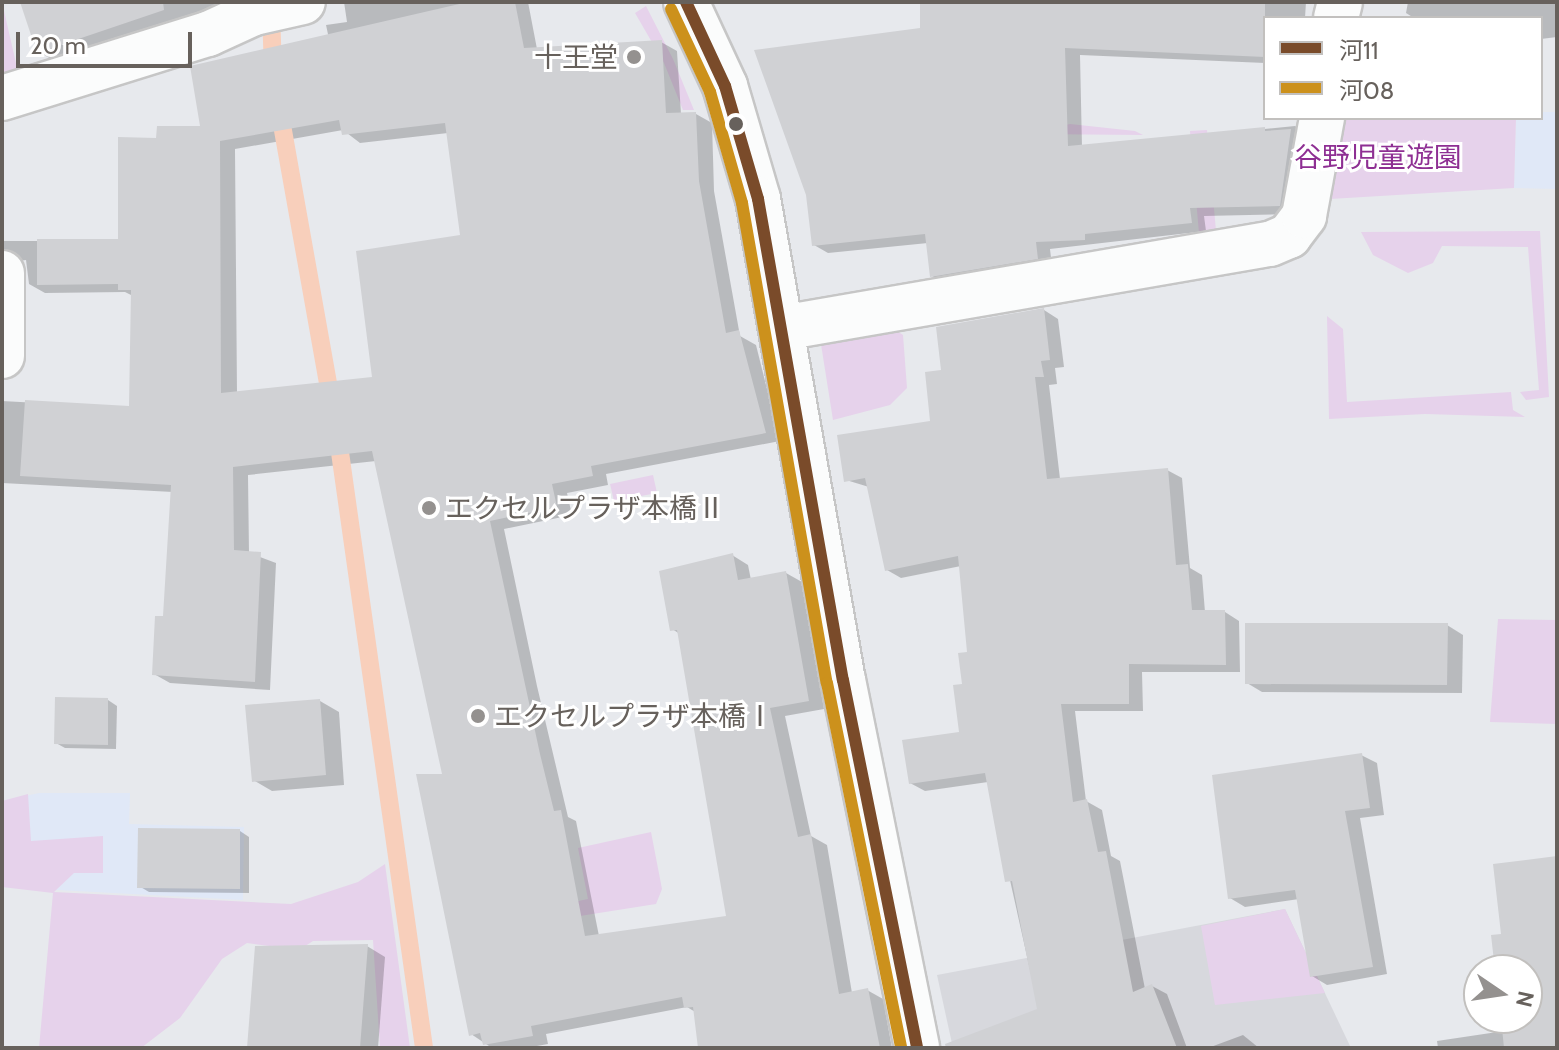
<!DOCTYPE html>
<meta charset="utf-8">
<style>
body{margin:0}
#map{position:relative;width:1559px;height:1050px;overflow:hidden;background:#e7e9ed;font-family:Cabin,"Noto Sans JP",sans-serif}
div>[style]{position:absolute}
.commercial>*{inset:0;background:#e0e8f7}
.industrial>*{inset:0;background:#d7d8dd}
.green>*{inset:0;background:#e6d2eb}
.shadow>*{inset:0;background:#0003}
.stream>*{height:18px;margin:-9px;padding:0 9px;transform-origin:9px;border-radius:9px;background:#f8cfbb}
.building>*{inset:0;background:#d0d1d4}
.roads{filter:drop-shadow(2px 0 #c6c6c6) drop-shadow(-2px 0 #c6c6c6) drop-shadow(0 2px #c6c6c6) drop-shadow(0 -2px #c6c6c6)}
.minor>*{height:44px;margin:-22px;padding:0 22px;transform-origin:22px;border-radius:22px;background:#fbfcfc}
.bus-1>*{height:12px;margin:-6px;padding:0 6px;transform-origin:6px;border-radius:6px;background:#7a4b2a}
.bus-2>*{height:12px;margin:-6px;padding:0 6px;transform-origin:6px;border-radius:6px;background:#cc911c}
.dots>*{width:22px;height:22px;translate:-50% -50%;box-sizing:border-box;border:4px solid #fff;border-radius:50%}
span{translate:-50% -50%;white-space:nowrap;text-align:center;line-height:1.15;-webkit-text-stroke:6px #fff;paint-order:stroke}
.poi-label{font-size:28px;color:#67615c}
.right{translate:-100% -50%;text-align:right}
.left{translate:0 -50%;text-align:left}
.park-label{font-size:28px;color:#8e2f93}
.frame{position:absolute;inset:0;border:4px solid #67615c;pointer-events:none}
.legend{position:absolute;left:1263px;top:16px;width:280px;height:104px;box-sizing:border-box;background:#fff;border:2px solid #c2c0be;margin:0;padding:10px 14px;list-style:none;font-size:24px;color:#67615c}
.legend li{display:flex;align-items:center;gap:16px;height:40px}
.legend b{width:40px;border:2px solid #c2c0be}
.north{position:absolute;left:1463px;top:954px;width:80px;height:80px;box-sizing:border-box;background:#fff;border:2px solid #c2c0be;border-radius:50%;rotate:103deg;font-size:22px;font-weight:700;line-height:32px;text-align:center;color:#67615c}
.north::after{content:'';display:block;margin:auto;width:28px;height:36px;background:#94918f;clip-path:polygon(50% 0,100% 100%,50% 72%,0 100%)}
.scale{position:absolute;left:16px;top:32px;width:176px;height:36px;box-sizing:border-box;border:4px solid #67615c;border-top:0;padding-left:10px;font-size:24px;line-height:28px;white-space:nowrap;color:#67615c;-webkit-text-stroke:6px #fff;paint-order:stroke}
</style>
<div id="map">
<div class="commercial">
<i style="clip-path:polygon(1541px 112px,1557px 112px,1557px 189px,1514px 188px,1516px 118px,1541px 118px)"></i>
<i style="clip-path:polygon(39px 793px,130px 793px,129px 824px,244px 827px,243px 900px,2px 887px,2px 801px)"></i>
</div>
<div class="industrial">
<i style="clip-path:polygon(1285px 909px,1351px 1048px,953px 1048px,937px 975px)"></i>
</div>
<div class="green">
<i style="clip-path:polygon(2px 2px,18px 72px,2px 78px)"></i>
<i style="clip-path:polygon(646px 6px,673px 59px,694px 110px,683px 110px,664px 63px,635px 13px)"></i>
<i style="clip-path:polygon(1342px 118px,1516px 118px,1514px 188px,1330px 199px)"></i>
<i style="clip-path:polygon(1070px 124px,1135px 131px,1143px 135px,1029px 134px)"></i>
<i style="clip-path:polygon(1207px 130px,1216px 231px,1199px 233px,1190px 131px)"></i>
<i style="clip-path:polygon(1540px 231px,1549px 397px,1526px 400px,1520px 392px,1539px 390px,1528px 247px,1442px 246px,1433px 263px,1408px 273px,1373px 255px,1361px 232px)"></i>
<i style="clip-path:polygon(1327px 316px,1343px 329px,1347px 402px,1511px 392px,1513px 410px,1525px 417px,1425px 414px,1329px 419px)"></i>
<i style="clip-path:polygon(891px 327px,903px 335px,907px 388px,890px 405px,833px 420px,820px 338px)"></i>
<i style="clip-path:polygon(653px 475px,657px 493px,614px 501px,610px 484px)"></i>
<i style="clip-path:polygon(1498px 619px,1557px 620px,1557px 724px,1490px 722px)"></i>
<i style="clip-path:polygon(28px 794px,31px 841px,103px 836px,103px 873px,74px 873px,54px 892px,291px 904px,358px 882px,385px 864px,410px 1048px,380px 1048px,373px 940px,313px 941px,299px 950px,247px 943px,222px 959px,180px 1018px,141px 1048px,39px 1048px,53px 893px,2px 887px,2px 801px)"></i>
<i style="clip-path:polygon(651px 832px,662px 889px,656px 904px,548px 921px,545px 908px,588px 899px,578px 848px)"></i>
<i style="clip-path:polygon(1285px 909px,1325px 993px,1215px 1005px,1201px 926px)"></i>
</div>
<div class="shadow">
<i style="clip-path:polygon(27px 2px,227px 2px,58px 63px,39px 52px)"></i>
<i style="clip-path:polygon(evenodd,344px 2px,528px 2px,537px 49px,661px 42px,677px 51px,681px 114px,696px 114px,712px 123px,714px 191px,740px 336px,756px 345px,780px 441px,606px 474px,608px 485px,567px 493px,572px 515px,504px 529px,537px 686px,568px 817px,576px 821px,599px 936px,728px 918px,680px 634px,672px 629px,732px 555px,748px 565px,751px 580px,786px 573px,802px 582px,824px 709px,785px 716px,811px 836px,827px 845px,852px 993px,867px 990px,883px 999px,892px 1048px,727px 1048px,702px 1016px,687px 1007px,546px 1034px,548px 1044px,526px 1048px,492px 1048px,471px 1034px,445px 776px,376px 461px,248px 475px,249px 553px,276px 563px,270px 690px,170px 683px,154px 674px,165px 618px,173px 492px,2px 483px,2px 401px,131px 408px,133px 296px,125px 292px,45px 293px,29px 284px,26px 260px,2px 263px,2px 241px,120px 241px,158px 140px,202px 128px,329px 39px,326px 25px,347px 22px,344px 2px,343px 130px,360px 143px,448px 133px,463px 237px,375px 379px,237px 393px,235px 149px,343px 130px)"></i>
<i style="clip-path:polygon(922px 2px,1306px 2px,1305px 18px,1265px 18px,1265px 63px,1080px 55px,1082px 147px,1295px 126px,1310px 134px,1295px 214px,1204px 216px,1206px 231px,1050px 249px,1052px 266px,947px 284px,932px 276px,928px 243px,828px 253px,814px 245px,922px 30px)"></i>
<i style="clip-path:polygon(1408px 2px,1557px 2px,1557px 37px,1541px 39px,1541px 18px,1414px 18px,1406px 13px)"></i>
<i style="clip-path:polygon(1044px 310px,1058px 319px,1064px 367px,1055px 368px,1057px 384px,1049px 385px,1060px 479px,1167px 470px,1182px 478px,1190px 568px,1202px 575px,1205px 612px,1225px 612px,1239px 621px,1240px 672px,1142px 672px,1143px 711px,1075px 711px,1086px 801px,1102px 810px,1111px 856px,1120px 861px,1145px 989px,1152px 986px,1167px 994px,1187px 1048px,990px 1048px,1039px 1010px,988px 782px,925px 791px,910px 783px,961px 734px,969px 654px,961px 566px,901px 578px,887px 570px,869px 487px,846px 480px,932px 423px,944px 372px)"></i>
<i style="clip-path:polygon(1447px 625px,1463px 635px,1462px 693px,1262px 692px,1247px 683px)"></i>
<i style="clip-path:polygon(108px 700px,117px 706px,116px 749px,65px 748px,56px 743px)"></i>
<i style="clip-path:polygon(320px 701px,339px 712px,344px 785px,272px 791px,253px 780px)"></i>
<i style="clip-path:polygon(1361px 755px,1377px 763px,1384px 815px,1360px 818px,1387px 974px,1327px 985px,1312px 976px,1299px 899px,1245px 907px,1230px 898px)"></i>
<i style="clip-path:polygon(240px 831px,249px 837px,249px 893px,149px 892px,139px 886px)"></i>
<i style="clip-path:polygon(367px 946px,385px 957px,378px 1048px,249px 1048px)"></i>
<i style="clip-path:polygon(1557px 982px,1557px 1048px,1438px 1048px,1437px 1041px,1504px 1031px,1503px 1018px,1527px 1018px,1527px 994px)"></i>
<i style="clip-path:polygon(1243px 1035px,1259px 1048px,1208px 1048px)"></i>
</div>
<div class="stream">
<i style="left:271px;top:9px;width:62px;rotate:88.2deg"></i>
<i style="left:279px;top:108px;width:303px;rotate:79.9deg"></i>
<i style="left:337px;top:431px;width:623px;rotate:81.97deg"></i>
</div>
<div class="building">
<i style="clip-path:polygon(20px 2px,163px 2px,164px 10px,37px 53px)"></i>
<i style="clip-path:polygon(evenodd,468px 2px,515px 2px,524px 48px,662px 40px,666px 113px,696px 112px,699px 181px,726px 333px,739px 330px,766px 433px,591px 466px,593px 476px,552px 484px,557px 507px,490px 521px,540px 754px,554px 811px,561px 810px,585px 936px,726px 916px,677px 630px,670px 631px,659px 571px,733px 553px,738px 580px,786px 571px,809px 701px,770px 708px,798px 837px,811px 834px,839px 994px,868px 988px,880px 1048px,698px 1048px,693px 1007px,684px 1008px,682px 997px,531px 1026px,533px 1036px,483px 1045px,480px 1033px,469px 1036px,416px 774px,442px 774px,372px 451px,233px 467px,234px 550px,261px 552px,255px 682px,152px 675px,155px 616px,163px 616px,171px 485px,20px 476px,25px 400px,129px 406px,131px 290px,118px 290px,118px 284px,37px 285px,37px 239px,118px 239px,118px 137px,156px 138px,157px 126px,200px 126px,190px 66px,468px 2px,339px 120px,342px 135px,445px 123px,460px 235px,356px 251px,372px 377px,221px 393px,220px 141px,339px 120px)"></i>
<i style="clip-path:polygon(920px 2px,1265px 2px,1265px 57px,1065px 48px,1068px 146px,1265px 127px,1265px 131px,1291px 129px,1280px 206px,1190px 208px,1192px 223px,1085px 234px,1085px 240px,1036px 242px,1038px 259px,930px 277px,925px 234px,812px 246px,806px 195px,754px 50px,920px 28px)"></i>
<i style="clip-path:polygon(1044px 308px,1050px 360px,1041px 361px,1044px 377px,1035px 377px,1047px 479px,1168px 468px,1176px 565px,1188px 564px,1192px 610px,1225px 610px,1226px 665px,1129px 664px,1129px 704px,1061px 704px,1073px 802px,1087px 799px,1098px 852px,1106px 851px,1133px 992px,1152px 984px,1177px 1048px,946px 1048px,945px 1044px,1037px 1009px,1012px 881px,1005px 882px,985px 773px,909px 784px,902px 740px,959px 732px,953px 685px,962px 684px,958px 653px,967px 652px,958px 556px,885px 571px,865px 478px,844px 482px,837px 435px,930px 421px,925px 372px,941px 370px,936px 327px)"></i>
<i style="clip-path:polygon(1245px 623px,1448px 623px,1447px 685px,1245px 684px)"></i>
<i style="clip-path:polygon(55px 697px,108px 698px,108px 745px,54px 744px)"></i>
<i style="clip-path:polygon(320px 699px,326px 775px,252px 782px,245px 705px)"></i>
<i style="clip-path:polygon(1362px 753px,1370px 808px,1345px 811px,1373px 967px,1310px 977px,1295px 890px,1228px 899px,1212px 775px)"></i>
<i style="clip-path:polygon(138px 828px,240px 829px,240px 889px,137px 888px)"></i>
<i style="clip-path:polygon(1557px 856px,1557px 1048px,1504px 1048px,1501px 1018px,1527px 1018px,1527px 970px,1495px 970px,1491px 935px,1501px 934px,1493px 864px)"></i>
<i style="clip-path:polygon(368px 944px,360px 1048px,247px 1048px,255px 946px)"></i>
</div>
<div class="roads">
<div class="minor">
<i style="left:686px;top:2px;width:93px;rotate:65.1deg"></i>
<i style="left:725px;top:86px;width:118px;rotate:73.7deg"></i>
<i style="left:758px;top:199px;width:488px;rotate:80deg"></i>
<i style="left:843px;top:680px;width:375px;rotate:78.6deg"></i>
<i style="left:1336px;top:18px;width:16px;rotate:-76deg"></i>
<i style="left:2px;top:98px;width:216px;rotate:-17.3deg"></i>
<i style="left:208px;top:34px;width:51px;rotate:-24.5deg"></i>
<i style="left:254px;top:13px;width:50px;rotate:-12.7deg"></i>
<i style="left:2px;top:273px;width:83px;rotate:90deg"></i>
<i style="left:782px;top:328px;width:495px;rotate:-9.8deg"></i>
<i style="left:1270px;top:244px;width:21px;rotate:-23deg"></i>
<i style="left:1289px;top:236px;width:25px;rotate:-53deg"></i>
<i style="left:1304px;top:216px;width:100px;rotate:-79.6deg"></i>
</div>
</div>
<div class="bus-1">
<i style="left:686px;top:2px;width:93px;rotate:65.1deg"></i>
<i style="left:725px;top:86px;width:118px;rotate:73.7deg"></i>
<i style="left:758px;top:199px;width:488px;rotate:80deg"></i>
<i style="left:843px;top:680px;width:375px;rotate:78.6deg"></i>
</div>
<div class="bus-2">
<i style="left:671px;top:9px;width:92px;rotate:64.8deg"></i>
<i style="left:710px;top:92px;width:116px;rotate:73.9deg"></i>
<i style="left:742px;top:203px;width:487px;rotate:80deg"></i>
<i style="left:827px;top:683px;width:372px;rotate:78.5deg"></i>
</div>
<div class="dots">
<i style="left:634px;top:57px;background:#94918f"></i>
<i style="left:736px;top:124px;background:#67615c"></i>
<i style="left:429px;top:508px;background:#94918f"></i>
<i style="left:478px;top:716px;background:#94918f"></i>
</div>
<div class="poi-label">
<span class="right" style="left:618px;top:57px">十王堂</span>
<span class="left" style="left:445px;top:508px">エクセルプラザ本橋Ⅱ</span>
<span class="left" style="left:494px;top:716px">エクセルプラザ本橋Ⅰ</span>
</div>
<div class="park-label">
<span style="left:1378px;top:157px">谷野児童遊園</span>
</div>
<div class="frame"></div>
<ul class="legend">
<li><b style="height:10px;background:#7a4b2a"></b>河11</li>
<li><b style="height:10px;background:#cc911c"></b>河08</li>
</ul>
<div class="north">N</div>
<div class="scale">20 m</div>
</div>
